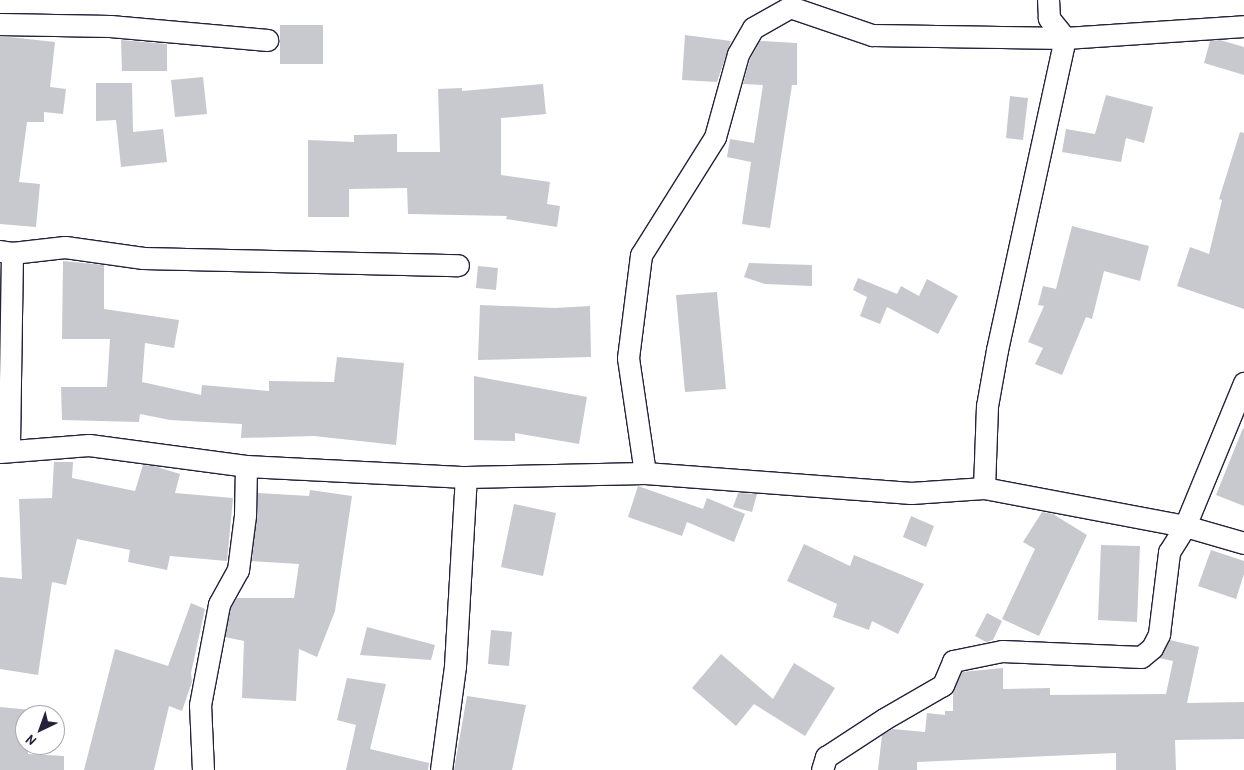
<!DOCTYPE html>
<style>
body{margin:0}
#map{position:relative;width:1244px;height:770px;overflow:hidden;background:#fff;font-family:"Patrick Hand",sans-serif}
div>[style]{position:absolute}
.building>*{inset:0;background:#c8c8cf}
.roads{filter:drop-shadow(1px 0 #22223b) drop-shadow(-1px 0 #22223b) drop-shadow(0 1px #22223b) drop-shadow(0 -1px #22223b)}
.minor>*{height:21px;margin:-10.5px;padding:0 10.5px;transform-origin:10.5px;border-radius:10.5px;background:#fff}
span{translate:-50% -50%;white-space:nowrap;text-align:center;line-height:1.15;-webkit-text-stroke:4.5px #fff;paint-order:stroke}
.north{position:absolute;left:15px;top:705px;width:50px;height:50px;box-sizing:border-box;background:#fff;border:1px solid #a7a7b1;border-radius:50%;rotate:222deg;font-size:14px;font-weight:700;line-height:20px;text-align:center;color:#22223b}
.north::after{content:'';display:block;margin:auto;width:18px;height:22px;background:#22223b;clip-path:polygon(50% 0,100% 100%,50% 72%,0 100%)}
</style>
<div id="map">
<div class="building">
<i style="clip-path:polygon(280px 25px,323px 25px,323px 64px,280px 64px)"></i>
<i style="clip-path:polygon(685px 35px,731px 41px,717px 82px,682px 80px)"></i>
<i style="clip-path:polygon(0 36px,55px 42px,50px 87px,66px 89px,63px 114px,44px 112px,44px 122px,27px 122px,19px 182px,40px 184px,36px 227px,0 224px)"></i>
<i style="clip-path:polygon(121px 40px,167px 44px,167px 71px,122px 71px)"></i>
<i style="clip-path:polygon(1220px 40px,1244px 47px,1244px 75px,1204px 63px,1210px 41px)"></i>
<i style="clip-path:polygon(760px 41px,797px 43px,797px 85px,792px 85px,770px 228px,742px 224px,751px 162px,727px 157px,730px 139px,754px 143px,763px 85px,743px 84px,750px 59px)"></i>
<i style="clip-path:polygon(203px 77px,207px 114px,175px 117px,171px 80px)"></i>
<i style="clip-path:polygon(96px 83px,132px 83px,133px 132px,163px 129px,167px 162px,121px 167px,116px 120px,96px 121px)"></i>
<i style="clip-path:polygon(543px 84px,546px 114px,501px 118px,501px 175px,550px 182px,547px 204px,560px 206px,557px 227px,506px 219px,507px 216px,408px 214px,407px 188px,349px 189px,349px 217px,308px 217px,308px 140px,354px 142px,354px 135px,397px 134px,397px 152px,440px 152px,438px 89px,462px 88px,462px 91px)"></i>
<i style="clip-path:polygon(1106px 95px,1153px 107px,1144px 143px,1126px 138px,1121px 162px,1062px 152px,1066px 129px,1095px 134px)"></i>
<i style="clip-path:polygon(1010px 96px,1028px 98px,1023px 140px,1006px 138px)"></i>
<i style="clip-path:polygon(1240px 132px,1244px 133px,1244px 309px,1177px 286px,1190px 247px,1209px 254px,1222px 200px,1219px 199px)"></i>
<i style="clip-path:polygon(1072px 226px,1149px 246px,1140px 281px,1104px 271px,1092px 319px,1086px 317px,1062px 375px,1035px 364px,1043px 348px,1028px 342px,1044px 306px,1038px 305px,1043px 286px,1056px 289px)"></i>
<i style="clip-path:polygon(63px 261px,104px 265px,104px 309px,179px 320px,174px 348px,145px 343px,142px 382px,201px 395px,202px 385px,269px 391px,269px 381px,334px 382px,337px 357px,404px 363px,396px 445px,314px 436px,241px 438px,242px 424px,170px 420px,140px 414px,139px 422px,62px 420px,61px 387px,107px 387px,110px 339px,62px 339px)"></i>
<i style="clip-path:polygon(749px 263px,812px 265px,812px 286px,765px 284px,744px 277px)"></i>
<i style="clip-path:polygon(478px 266px,498px 268px,496px 290px,476px 288px)"></i>
<i style="clip-path:polygon(858px 278px,897px 294px,901px 286px,919px 296px,927px 279px,958px 296px,938px 334px,887px 307px,880px 324px,860px 316px,867px 297px,853px 290px)"></i>
<i style="clip-path:polygon(717px 292px,726px 389px,685px 392px,676px 295px)"></i>
<i style="clip-path:polygon(480px 305px,555px 308px,590px 306px,591px 357px,478px 360px)"></i>
<i style="clip-path:polygon(474px 376px,587px 397px,579px 444px,515px 433px,515px 441px,474px 440px)"></i>
<i style="clip-path:polygon(1243px 428px,1244px 429px,1244px 506px,1216px 495px)"></i>
<i style="clip-path:polygon(54px 462px,73px 462px,72px 478px,135px 491px,143px 465px,154px 466px,180px 474px,175px 493px,233px 498px,227px 561px,170px 556px,167px 570px,128px 562px,130px 550px,77px 539px,66px 585px,52px 582px,38px 675px,0 669px,0 577px,22px 579px,19px 499px,52px 498px)"></i>
<i style="clip-path:polygon(638px 486px,703px 509px,707px 498px,745px 514px,734px 542px,687px 522px,682px 536px,628px 517px)"></i>
<i style="clip-path:polygon(310px 490px,352px 496px,335px 611px,317px 657px,299px 649px,296px 701px,242px 698px,244px 641px,225px 637px,231px 608px,237px 598px,294px 598px,299px 564px,252px 561px,258px 493px,309px 496px)"></i>
<i style="clip-path:polygon(738px 493px,757px 494px,752px 512px,733px 507px)"></i>
<i style="clip-path:polygon(514px 504px,556px 513px,543px 576px,501px 567px)"></i>
<i style="clip-path:polygon(1042px 512px,1053px 514px,1087px 535px,1039px 636px,1002px 619px,1035px 549px,1023px 542px)"></i>
<i style="clip-path:polygon(911px 516px,934px 526px,926px 547px,903px 537px)"></i>
<i style="clip-path:polygon(804px 544px,850px 566px,854px 555px,924px 584px,898px 634px,872px 621px,869px 630px,833px 617px,837px 604px,787px 581px)"></i>
<i style="clip-path:polygon(1101px 545px,1140px 546px,1137px 622px,1098px 620px)"></i>
<i style="clip-path:polygon(1211px 550px,1244px 561px,1244px 574px,1236px 599px,1198px 586px)"></i>
<i style="clip-path:polygon(191px 603px,205px 609px,191px 673px,192px 682px,182px 711px,169px 706px,154px 770px,84px 770px,115px 649px,168px 666px)"></i>
<i style="clip-path:polygon(987px 613px,1002px 621px,993px 640px,986px 642px,975px 636px)"></i>
<i style="clip-path:polygon(367px 627px,435px 645px,431px 660px,360px 655px)"></i>
<i style="clip-path:polygon(491px 630px,512px 632px,509px 666px,488px 664px)"></i>
<i style="clip-path:polygon(1170px 640px,1199px 647px,1187px 703px,1244px 702px,1244px 739px,1175px 740px,1176px 770px,1116px 770px,1116px 753px,917px 762px,917px 770px,878px 770px,882px 735px,893px 729px,925px 732px,927px 713px,945px 715px,945px 711px,953px 711px,953px 692px,962px 672px,1003px 668px,1003px 689px,1050px 688px,1050px 695px,1166px 694px,1173px 661px,1159px 658px)"></i>
<i style="clip-path:polygon(721px 654px,773px 699px,794px 663px,835px 688px,805px 736px,754px 704px,736px 726px,692px 688px)"></i>
<i style="clip-path:polygon(347px 678px,386px 684px,370px 749px,429px 763px,428px 770px,346px 770px,356px 725px,337px 720px)"></i>
<i style="clip-path:polygon(467px 696px,526px 705px,512px 770px,454px 770px)"></i>
<i style="clip-path:polygon(0 707px,32px 710px,32px 715px,25px 715px,25px 745px,29px 745px,28px 754px,64px 756px,64px 770px,0 770px)"></i>
</div>
<div class="roads">
<div class="minor">
<i style="left:0;top:24px;width:110px;rotate:1deg"></i>
<i style="left:110px;top:26px;width:158px;rotate:5.1deg"></i>
<i style="left:0;top:251px;width:12px;rotate:9deg"></i>
<i style="left:12px;top:253px;width:197px;rotate:90.9deg"></i>
<i style="left:12px;top:253px;width:53px;rotate:-6.5deg"></i>
<i style="left:65px;top:247px;width:79px;rotate:8deg"></i>
<i style="left:143px;top:258px;width:315px;rotate:1.3deg"></i>
<i style="left:0;top:452px;width:89px;rotate:-4.5deg"></i>
<i style="left:89px;top:445px;width:158px;rotate:7.6deg"></i>
<i style="left:246px;top:466px;width:220px;rotate:2.9deg"></i>
<i style="left:466px;top:477px;width:179px;rotate:-1.3deg"></i>
<i style="left:645px;top:473px;width:267px;rotate:4.3deg"></i>
<i style="left:911px;top:493px;width:73px;rotate:-3.9deg"></i>
<i style="left:984px;top:488px;width:205px;rotate:10.7deg"></i>
<i style="left:1185px;top:526px;width:61px;rotate:16.1deg"></i>
<i style="left:645px;top:473px;width:116px;rotate:-98.4deg"></i>
<i style="left:628px;top:358px;width:104px;rotate:-82.8deg"></i>
<i style="left:641px;top:255px;width:139px;rotate:-57.9deg"></i>
<i style="left:715px;top:137px;width:86px;rotate:-74.5deg"></i>
<i style="left:738px;top:54px;width:30px;rotate:-60deg"></i>
<i style="left:753px;top:28px;width:43px;rotate:-29.6deg"></i>
<i style="left:790px;top:7px;width:87px;rotate:18.9deg"></i>
<i style="left:872px;top:35px;width:193px;rotate:0.9deg"></i>
<i style="left:1065px;top:38px;width:179px;rotate:-3.8deg"></i>
<i style="left:984px;top:488px;width:82px;rotate:-87.9deg"></i>
<i style="left:987px;top:406px;width:57px;rotate:-79.9deg"></i>
<i style="left:997px;top:350px;width:319px;rotate:-77.7deg"></i>
<i style="left:1065px;top:38px;width:26px;rotate:-129deg"></i>
<i style="left:1049px;top:18px;width:18px;rotate:-93deg"></i>
<i style="left:203px;top:770px;width:65px;rotate:-92.6deg"></i>
<i style="left:200px;top:705px;width:103px;rotate:-79.3deg"></i>
<i style="left:219px;top:604px;width:39px;rotate:-61deg"></i>
<i style="left:238px;top:570px;width:55px;rotate:-82.7deg"></i>
<i style="left:245px;top:515px;width:49px;rotate:-88.8deg"></i>
<i style="left:441px;top:770px;width:105px;rotate:-82.3deg"></i>
<i style="left:455px;top:666px;width:189px;rotate:-86.7deg"></i>
<i style="left:822px;top:770px;width:14px;rotate:-73deg"></i>
<i style="left:826px;top:757px;width:69px;rotate:-33.2deg"></i>
<i style="left:884px;top:719px;width:68px;rotate:-30deg"></i>
<i style="left:943px;top:685px;width:26px;rotate:-67deg"></i>
<i style="left:953px;top:661px;width:50px;rotate:-11.5deg"></i>
<i style="left:1002px;top:651px;width:139px;rotate:2.5deg"></i>
<i style="left:1141px;top:657px;width:14px;rotate:-39deg"></i>
<i style="left:1152px;top:648px;width:16px;rotate:-63deg"></i>
<i style="left:1159px;top:634px;width:83px;rotate:-83deg"></i>
<i style="left:1169px;top:552px;width:31px;rotate:-58deg"></i>
<i style="left:1185px;top:526px;width:155px;rotate:-67.6deg"></i>
</div>
</div>
<div class="north">N</div>
</div>
